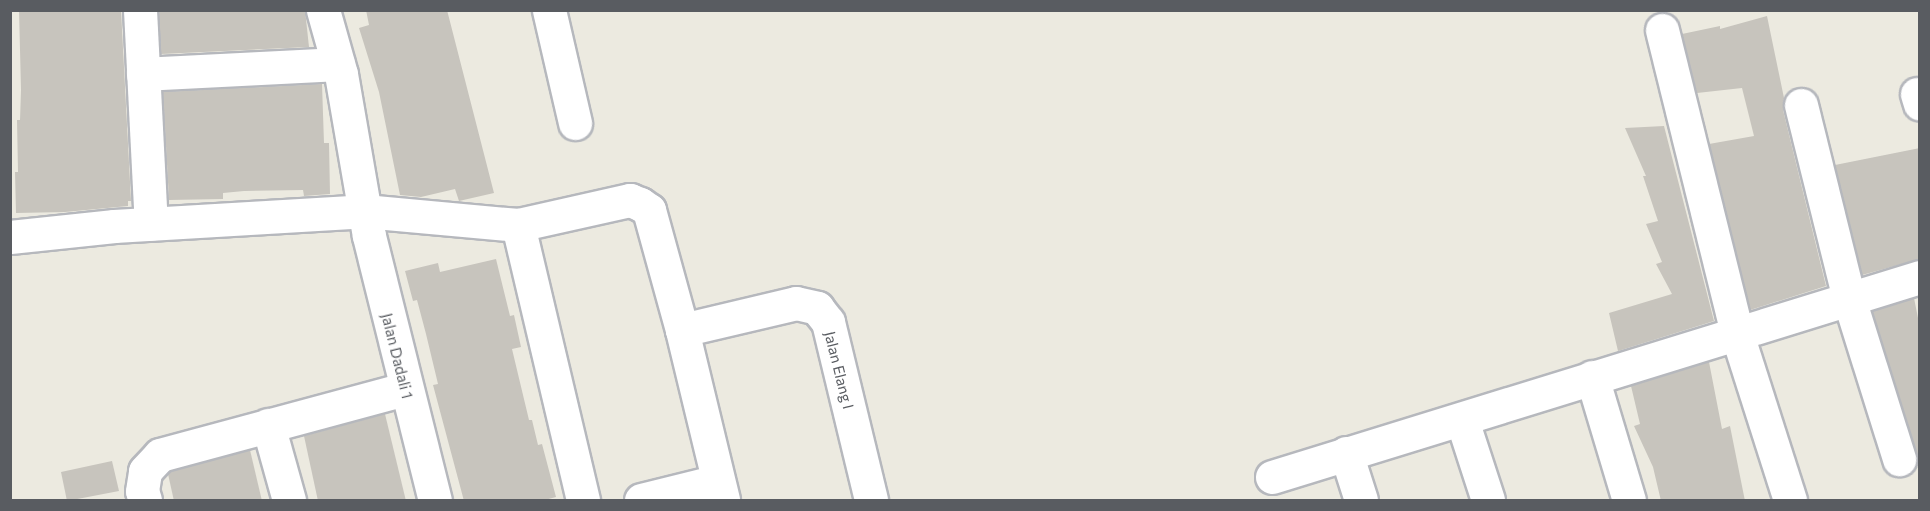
<!DOCTYPE html>
<style>
body{margin:0}
#map{position:relative;width:1930px;height:511px;overflow:hidden;background:#eceae0;font-family:Commissioner,sans-serif}
div>[style]{position:absolute}
.building>*{inset:0;background:#c7c4bd}
.roads{filter:drop-shadow(2px 0 #b6b8bd) drop-shadow(-2px 0 #b6b8bd) drop-shadow(0 2px #b6b8bd) drop-shadow(0 -2px #b6b8bd)}
.minor>*{height:33px;margin:-16.5px;padding:0 16.5px;transform-origin:16.5px;border-radius:16.5px;background:#fff}
span{translate:-50% -50%;white-space:nowrap;text-align:center;line-height:1.15;-webkit-text-stroke:6px #fff;paint-order:stroke}
.street-label{font-size:15px;color:#595c61}
.frame{position:absolute;inset:0;border:12px solid #595c61;pointer-events:none}
</style>
<div id="map">
<div class="building">
<i style="clip-path:polygon(19px 10px,121px 10px,131px 201px,128px 201px,128px 206px,65px 212px,16px 213px,15px 172px,18px 172px,17px 120px,20px 120px,21px 90px)"></i>
<i style="clip-path:polygon(159px 10px,305px 10px,309px 47px,161px 54px)"></i>
<i style="clip-path:polygon(366px 10px,447px 10px,494px 193px,459px 201px,455px 189px,421px 197px,400px 195px,379px 92px,359px 28px,369px 25px)"></i>
<i style="clip-path:polygon(1767px 16px,1784px 98px,1783px 110px,1826px 286px,1750px 310px,1709px 144px,1754px 136px,1742px 88px,1697px 93px,1682px 34px,1720px 26px,1720px 29px)"></i>
<i style="clip-path:polygon(322px 84px,324px 143px,329px 143px,330px 194px,304px 196px,303px 190px,244px 191px,223px 193px,223px 199px,169px 200px,163px 92px)"></i>
<i style="clip-path:polygon(1664px 126px,1714px 321px,1618px 351px,1609px 313px,1672px 294px,1656px 264px,1662px 262px,1646px 224px,1658px 221px,1643px 176px,1646px 176px,1625px 128px)"></i>
<i style="clip-path:polygon(1920px 148px,1920px 259px,1862px 275px,1835px 165px)"></i>
<i style="clip-path:polygon(496px 259px,510px 316px,514px 315px,521px 347px,512px 349px,529px 420px,532px 420px,538px 445px,542px 444px,556px 497px,541px 501px,464px 501px,433px 385px,438px 384px,426px 334px,417px 300px,413px 301px,405px 271px,438px 263px,440px 272px)"></i>
<i style="clip-path:polygon(1914px 298px,1920px 328px,1918px 469px,1917px 453px,1872px 311px)"></i>
<i style="clip-path:polygon(1709px 362px,1722px 429px,1730px 426px,1745px 501px,1661px 501px,1653px 467px,1634px 426px,1640px 424px,1631px 386px)"></i>
<i style="clip-path:polygon(385px 414px,406px 501px,318px 501px,304px 436px)"></i>
<i style="clip-path:polygon(250px 450px,262px 501px,174px 501px,168px 474px,170px 472px)"></i>
<i style="clip-path:polygon(112px 461px,119px 491px,67px 501px,61px 472px)"></i>
</div>
<div class="roads">
<div class="minor">
<i style="left:140px;top:10px;width:214px;rotate:87.1deg"></i>
<i style="left:323px;top:10px;width:66px;rotate:74.3deg"></i>
<i style="left:341px;top:74px;width:164px;rotate:80.2deg"></i>
<i style="left:369px;top:236px;width:272px;rotate:76deg"></i>
<i style="left:549px;top:10px;width:116px;rotate:77deg"></i>
<i style="left:1662px;top:30px;width:313px;rotate:76.1deg"></i>
<i style="left:1737px;top:334px;width:174px;rotate:72.3deg"></i>
<i style="left:143px;top:74px;width:195px;rotate:-2.9deg"></i>
<i style="left:1917px;top:94px;width:10px;rotate:73deg"></i>
<i style="left:1801px;top:105px;width:200px;rotate:76.1deg"></i>
<i style="left:1849px;top:299px;width:168px;rotate:72.6deg"></i>
<i style="left:518px;top:225px;width:283px;rotate:76.7deg"></i>
<i style="left:10px;top:237px;width:105px;rotate:-6deg"></i>
<i style="left:114px;top:226px;width:250px;rotate:-3.4deg"></i>
<i style="left:364px;top:211px;width:155px;rotate:5.2deg"></i>
<i style="left:518px;top:225px;width:115px;rotate:-12.6deg"></i>
<i style="left:630px;top:200px;width:11px;rotate:22deg"></i>
<i style="left:640px;top:204px;width:11px;rotate:34deg"></i>
<i style="left:649px;top:210px;width:124px;rotate:74.6deg"></i>
<i style="left:682px;top:330px;width:175px;rotate:76.4deg"></i>
<i style="left:682px;top:330px;width:117px;rotate:-13.3deg"></i>
<i style="left:796px;top:303px;width:22px;rotate:13deg"></i>
<i style="left:817px;top:308px;width:18px;rotate:52deg"></i>
<i style="left:828px;top:322px;width:183px;rotate:76.4deg"></i>
<i style="left:1592px;top:377px;width:128px;rotate:73.3deg"></i>
<i style="left:1462px;top:420px;width:84px;rotate:72deg"></i>
<i style="left:268px;top:425px;width:78px;rotate:74.4deg"></i>
<i style="left:1346px;top:453px;width:49px;rotate:72.3deg"></i>
<i style="left:1272px;top:477px;width:678px;rotate:-17.15deg"></i>
<i style="left:145px;top:500px;width:9px;rotate:-108deg"></i>
<i style="left:142px;top:491px;width:20px;rotate:-81deg"></i>
<i style="left:145px;top:471px;width:22px;rotate:-47deg"></i>
<i style="left:160px;top:455px;width:254px;rotate:-15.1deg"></i>
<i style="left:641px;top:500px;width:79px;rotate:-13.9deg"></i>
</div>
</div>
<div class="street-label">
<span style="left:397px;top:356px;rotate:76deg">Jalan Dadali 1</span>
<span style="left:839px;top:370px;rotate:76deg">Jalan Elang I</span>
</div>
<div class="frame"></div>
</div>
